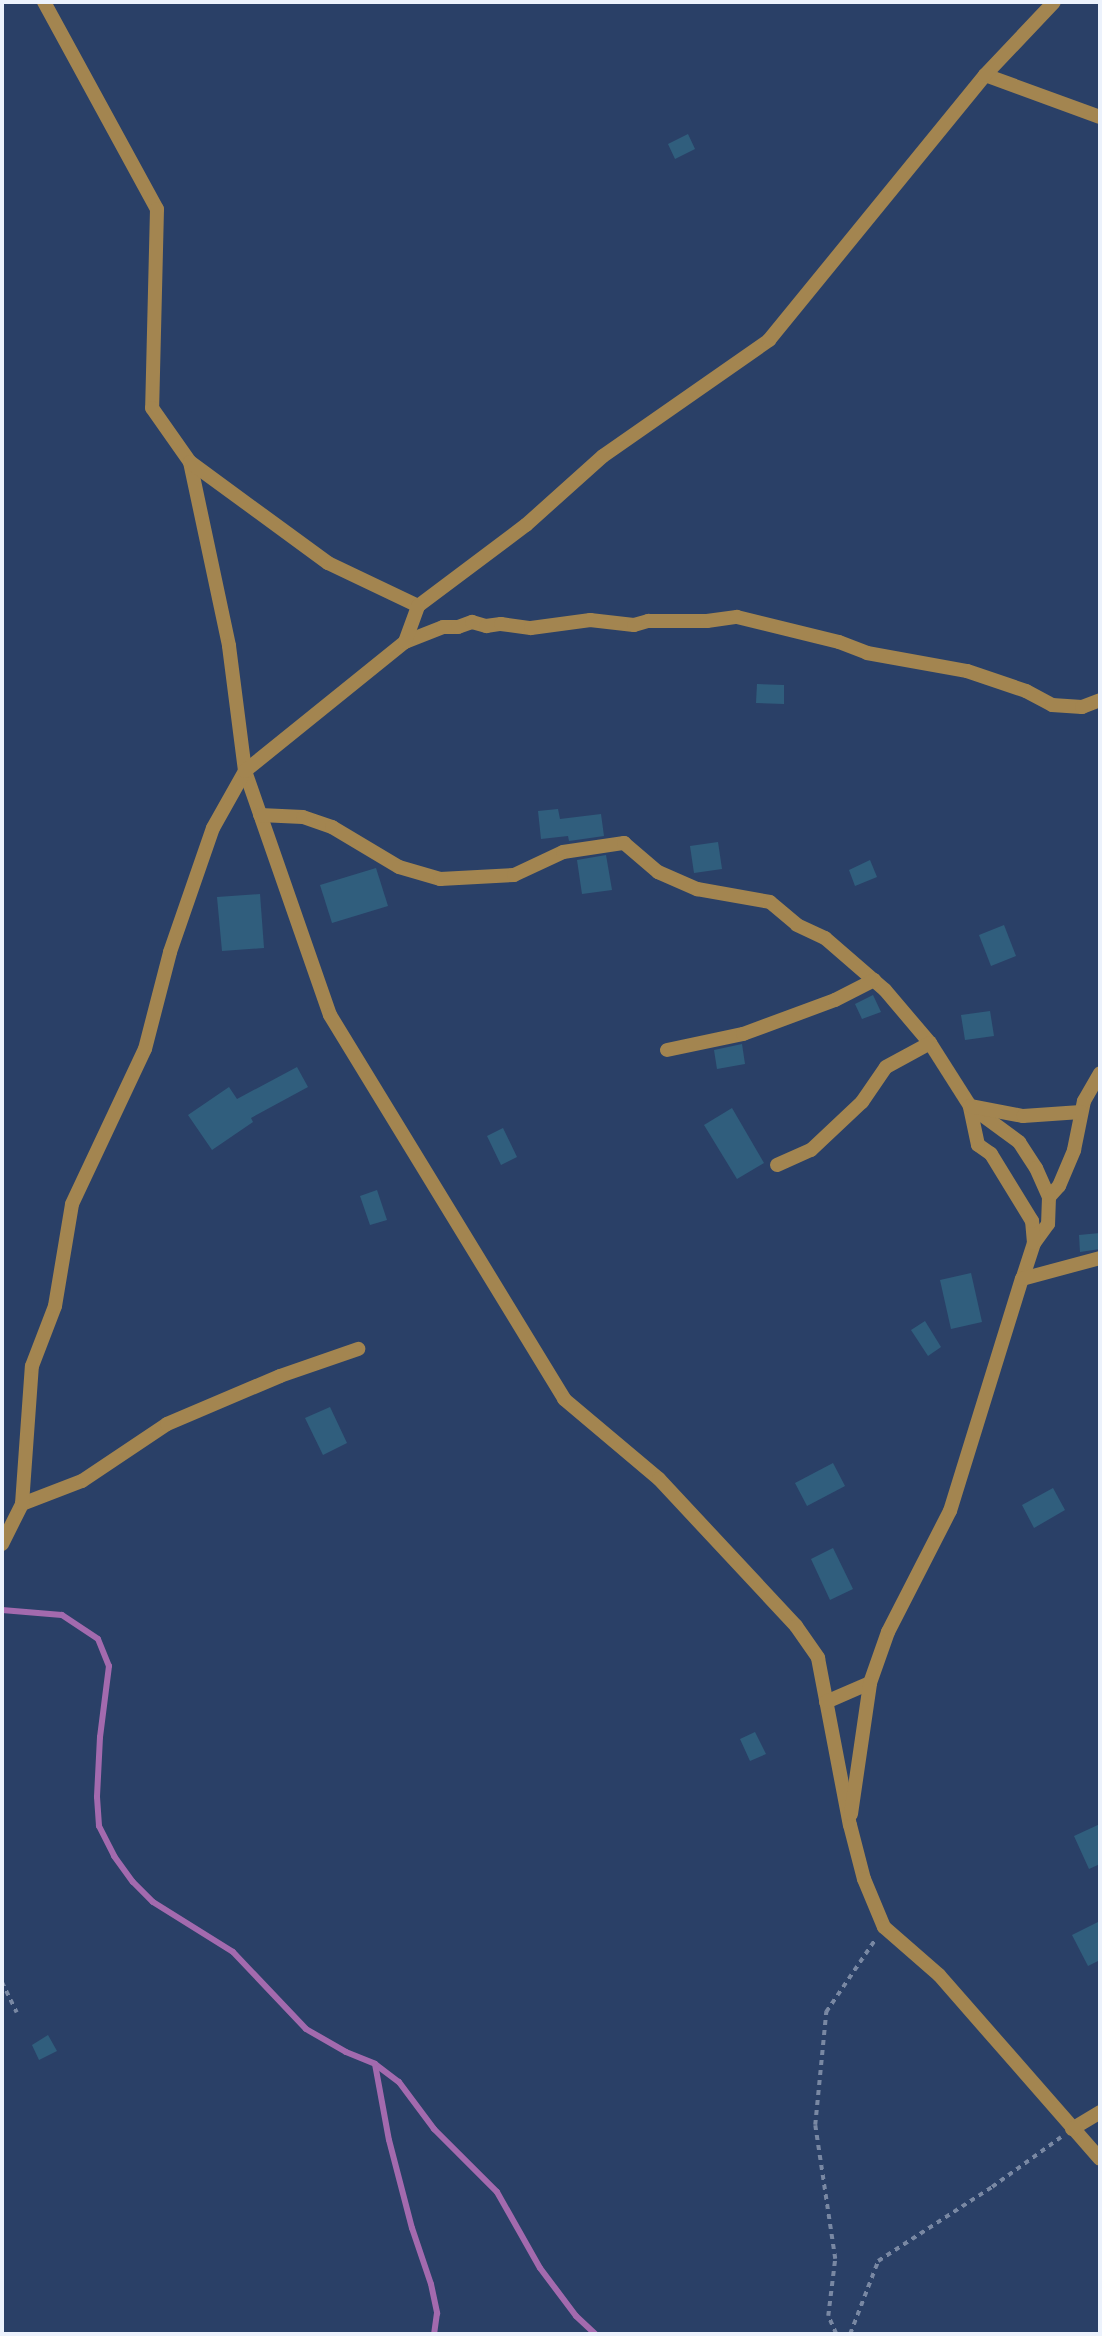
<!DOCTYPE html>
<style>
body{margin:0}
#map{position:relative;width:1102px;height:2336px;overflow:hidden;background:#2a4067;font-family:Figtree,sans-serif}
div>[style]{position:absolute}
.stream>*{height:6px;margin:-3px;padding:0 3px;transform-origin:3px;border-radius:3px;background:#a36aae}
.building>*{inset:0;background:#305e7d}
.path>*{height:3.5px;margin-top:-1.75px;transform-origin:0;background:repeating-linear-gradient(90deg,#7988a3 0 5px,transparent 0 10px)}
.minor>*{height:14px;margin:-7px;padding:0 7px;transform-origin:7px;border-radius:7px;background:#a38550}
span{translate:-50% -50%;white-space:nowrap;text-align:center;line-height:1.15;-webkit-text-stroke:7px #2a4067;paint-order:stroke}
.frame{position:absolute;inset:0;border:4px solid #ecf2fc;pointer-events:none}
</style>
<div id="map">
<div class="stream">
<i style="left:2px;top:1610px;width:60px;rotate:4.8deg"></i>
<i style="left:62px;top:1615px;width:43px;rotate:33.7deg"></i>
<i style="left:98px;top:1639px;width:29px;rotate:68deg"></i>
<i style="left:109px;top:1666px;width:72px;rotate:97.2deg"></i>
<i style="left:100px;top:1737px;width:60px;rotate:92.9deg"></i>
<i style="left:97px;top:1797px;width:29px;rotate:86deg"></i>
<i style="left:99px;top:1826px;width:34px;rotate:63deg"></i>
<i style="left:114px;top:1856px;width:32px;rotate:54deg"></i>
<i style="left:133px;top:1882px;width:28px;rotate:45deg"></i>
<i style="left:153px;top:1902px;width:94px;rotate:32deg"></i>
<i style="left:233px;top:1952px;width:106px;rotate:46.5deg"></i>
<i style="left:306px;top:2029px;width:46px;rotate:29.9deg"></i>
<i style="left:346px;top:2052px;width:31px;rotate:22deg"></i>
<i style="left:375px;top:2064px;width:30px;rotate:37deg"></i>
<i style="left:399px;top:2082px;width:59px;rotate:53.3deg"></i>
<i style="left:434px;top:2129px;width:89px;rotate:45deg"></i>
<i style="left:497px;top:2192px;width:87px;rotate:60.5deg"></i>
<i style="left:540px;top:2268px;width:60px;rotate:53.1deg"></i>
<i style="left:576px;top:2316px;width:26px;rotate:43deg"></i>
<i style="left:375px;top:2064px;width:77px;rotate:79.6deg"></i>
<i style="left:389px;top:2140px;width:91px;rotate:75.4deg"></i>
<i style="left:412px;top:2228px;width:59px;rotate:71.3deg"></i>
<i style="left:431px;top:2284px;width:30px;rotate:78deg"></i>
<i style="left:437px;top:2313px;width:21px;rotate:98deg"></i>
</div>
<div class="building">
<i style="clip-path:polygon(688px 134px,695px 149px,675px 159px,668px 144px)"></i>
<i style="clip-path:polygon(757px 684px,784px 685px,784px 704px,756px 703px)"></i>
<i style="clip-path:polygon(558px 809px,560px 819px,601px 814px,604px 836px,569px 841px,568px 836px,541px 839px,538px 811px)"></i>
<i style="clip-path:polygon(718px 842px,722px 869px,694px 873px,690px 846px)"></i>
<i style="clip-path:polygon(606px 855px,612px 890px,582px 894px,577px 860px)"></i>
<i style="clip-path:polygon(870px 860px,877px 877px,855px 886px,849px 870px)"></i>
<i style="clip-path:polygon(376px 868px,388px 906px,332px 923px,320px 885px)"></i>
<i style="clip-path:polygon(260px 894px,264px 948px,222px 951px,217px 897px)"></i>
<i style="clip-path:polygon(1004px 925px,1016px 956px,991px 966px,979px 935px)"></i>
<i style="clip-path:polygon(873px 995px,881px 1012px,862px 1019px,855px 1004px)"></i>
<i style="clip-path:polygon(990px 1011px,994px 1036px,965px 1040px,961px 1015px)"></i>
<i style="clip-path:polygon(742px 1044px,745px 1064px,717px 1069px,714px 1050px)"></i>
<i style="clip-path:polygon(297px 1067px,308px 1087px,251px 1118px,253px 1122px,212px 1150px,188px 1115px,229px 1087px,237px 1099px)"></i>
<i style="clip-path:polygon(732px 1108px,764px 1163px,737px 1179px,704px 1125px)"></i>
<i style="clip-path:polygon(503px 1128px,517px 1157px,501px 1165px,487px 1136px)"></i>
<i style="clip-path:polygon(377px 1190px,387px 1220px,370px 1225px,360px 1196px)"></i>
<i style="clip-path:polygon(1100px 1233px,1100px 1249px,1080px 1252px,1079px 1235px)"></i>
<i style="clip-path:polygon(971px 1273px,982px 1322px,951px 1329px,940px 1280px)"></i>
<i style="clip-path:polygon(925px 1321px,941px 1347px,928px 1356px,911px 1330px)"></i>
<i style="clip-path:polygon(330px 1407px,347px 1443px,323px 1455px,305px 1418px)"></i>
<i style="clip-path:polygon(833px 1463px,845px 1486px,807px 1506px,795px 1483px)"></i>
<i style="clip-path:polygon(1053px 1488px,1065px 1510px,1034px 1528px,1022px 1505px)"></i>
<i style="clip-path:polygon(833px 1548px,853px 1589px,830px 1600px,811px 1559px)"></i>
<i style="clip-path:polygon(755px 1732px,766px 1754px,750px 1761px,740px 1739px)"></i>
<i style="clip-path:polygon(1100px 1824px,1100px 1864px,1089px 1869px,1074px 1836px)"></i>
<i style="clip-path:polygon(1100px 1921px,1100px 1960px,1088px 1966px,1072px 1935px)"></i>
<i style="clip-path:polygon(48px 2035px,57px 2051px,39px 2060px,32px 2045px)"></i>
</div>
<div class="path">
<i style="left:2px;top:1982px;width:34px;rotate:64deg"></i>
<i style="left:836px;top:2334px;width:20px;rotate:-114deg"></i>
<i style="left:828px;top:2316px;width:57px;rotate:-83deg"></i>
<i style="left:835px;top:2259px;width:135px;rotate:-98.5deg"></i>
<i style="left:815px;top:2125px;width:114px;rotate:-84.4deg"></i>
<i style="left:826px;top:2012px;width:87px;rotate:-55.8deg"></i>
<i style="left:850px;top:2334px;width:78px;rotate:-69deg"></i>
<i style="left:878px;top:2261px;width:136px;rotate:-33deg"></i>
<i style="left:992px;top:2187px;width:85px;rotate:-35.9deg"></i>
</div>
<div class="minor">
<i style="left:44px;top:2px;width:236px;rotate:61.4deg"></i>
<i style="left:157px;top:209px;width:199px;rotate:91.4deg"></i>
<i style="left:152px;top:408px;width:66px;rotate:54.9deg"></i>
<i style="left:190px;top:462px;width:188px;rotate:78deg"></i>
<i style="left:229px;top:646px;width:126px;rotate:82.7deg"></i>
<i style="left:245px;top:771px;width:258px;rotate:70.8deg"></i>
<i style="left:330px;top:1015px;width:450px;rotate:58.6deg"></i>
<i style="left:564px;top:1399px;width:124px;rotate:40.1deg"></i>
<i style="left:659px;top:1479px;width:201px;rotate:47deg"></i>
<i style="left:796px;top:1626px;width:39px;rotate:55deg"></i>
<i style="left:818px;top:1658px;width:170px;rotate:79.2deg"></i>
<i style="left:850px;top:1825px;width:56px;rotate:75.5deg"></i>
<i style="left:864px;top:1879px;width:52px;rotate:67.4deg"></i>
<i style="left:884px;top:1927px;width:73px;rotate:41.1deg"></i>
<i style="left:939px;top:1975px;width:244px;rotate:48.8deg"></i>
<i style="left:985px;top:75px;width:122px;rotate:20.1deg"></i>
<i style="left:190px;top:462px;width:171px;rotate:36.2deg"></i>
<i style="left:328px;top:563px;width:100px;rotate:25.5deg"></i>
<i style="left:418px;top:606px;width:135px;rotate:-36.9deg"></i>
<i style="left:526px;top:525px;width:103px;rotate:-41.9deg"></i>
<i style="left:603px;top:456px;width:203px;rotate:-34.9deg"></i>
<i style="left:769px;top:340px;width:342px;rotate:-50.8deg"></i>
<i style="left:985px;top:75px;width:100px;rotate:-46.6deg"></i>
<i style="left:405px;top:642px;width:41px;rotate:-21.5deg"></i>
<i style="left:443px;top:627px;width:15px"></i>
<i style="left:458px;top:627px;width:15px;rotate:-20deg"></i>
<i style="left:472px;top:622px;width:15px;rotate:16deg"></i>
<i style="left:486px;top:626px;width:15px;rotate:-8deg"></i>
<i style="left:501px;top:624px;width:30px;rotate:8deg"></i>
<i style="left:531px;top:628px;width:60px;rotate:-7.7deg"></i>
<i style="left:590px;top:620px;width:44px;rotate:6.5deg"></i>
<i style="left:634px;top:625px;width:15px;rotate:-16deg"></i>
<i style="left:648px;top:621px;width:59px"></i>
<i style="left:707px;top:621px;width:30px;rotate:-8deg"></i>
<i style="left:737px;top:617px;width:105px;rotate:13.8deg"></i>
<i style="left:839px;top:642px;width:30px;rotate:21deg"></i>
<i style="left:867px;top:653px;width:102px;rotate:10.2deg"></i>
<i style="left:967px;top:671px;width:62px;rotate:18.7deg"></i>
<i style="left:1026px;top:691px;width:30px;rotate:28deg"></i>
<i style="left:1052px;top:705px;width:30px;rotate:4deg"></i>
<i style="left:1082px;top:707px;width:19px;rotate:-21deg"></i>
<i style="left:260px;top:815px;width:43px;rotate:2.7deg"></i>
<i style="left:303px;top:817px;width:31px;rotate:19deg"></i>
<i style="left:332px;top:827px;width:78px;rotate:30.8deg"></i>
<i style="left:399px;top:867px;width:43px;rotate:16.3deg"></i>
<i style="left:440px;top:879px;width:74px;rotate:-3.1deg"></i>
<i style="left:514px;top:875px;width:54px;rotate:-25.1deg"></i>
<i style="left:563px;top:852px;width:62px;rotate:-8.4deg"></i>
<i style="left:624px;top:843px;width:45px;rotate:40.5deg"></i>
<i style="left:658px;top:872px;width:43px;rotate:23.6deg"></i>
<i style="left:697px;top:889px;width:74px;rotate:10.1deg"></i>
<i style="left:770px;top:902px;width:35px;rotate:40deg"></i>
<i style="left:797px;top:925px;width:31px;rotate:25deg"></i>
<i style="left:825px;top:938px;width:79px;rotate:40.9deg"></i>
<i style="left:885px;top:990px;width:70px;rotate:49.7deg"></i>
<i style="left:930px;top:1043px;width:75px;rotate:57.6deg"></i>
<i style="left:970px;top:1106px;width:61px;rotate:36.3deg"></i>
<i style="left:1019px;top:1142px;width:31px;rotate:57deg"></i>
<i style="left:1036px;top:1168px;width:32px;rotate:66deg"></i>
<i style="left:1049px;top:1197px;width:27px;rotate:92deg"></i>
<i style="left:1048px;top:1224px;width:24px;rotate:126deg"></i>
<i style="left:1034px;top:1243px;width:38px;rotate:108deg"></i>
<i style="left:667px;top:1050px;width:78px;rotate:-11.9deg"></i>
<i style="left:743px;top:1034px;width:98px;rotate:-20.3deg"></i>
<i style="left:835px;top:1000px;width:44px;rotate:-27.1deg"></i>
<i style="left:777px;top:1165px;width:37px;rotate:-24deg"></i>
<i style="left:811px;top:1150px;width:70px;rotate:-43.3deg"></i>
<i style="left:862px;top:1102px;width:42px;rotate:-55.6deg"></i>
<i style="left:886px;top:1067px;width:50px;rotate:-28.6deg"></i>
<i style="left:1049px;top:1197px;width:15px;rotate:-48deg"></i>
<i style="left:1059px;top:1186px;width:39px;rotate:-67deg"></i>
<i style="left:1074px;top:1150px;width:50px;rotate:-78.5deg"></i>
<i style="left:1084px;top:1101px;width:32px;rotate:-60deg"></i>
<i style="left:1034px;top:1243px;width:22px;rotate:-95deg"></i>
<i style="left:1032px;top:1221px;width:79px;rotate:-121.5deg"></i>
<i style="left:991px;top:1154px;width:16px;rotate:-145deg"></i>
<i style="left:978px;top:1145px;width:40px;rotate:-102deg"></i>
<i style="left:970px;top:1106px;width:54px;rotate:10.7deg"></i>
<i style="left:1023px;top:1116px;width:58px;rotate:-3.9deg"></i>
<i style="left:22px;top:1504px;width:64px;rotate:-21deg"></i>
<i style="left:82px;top:1481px;width:102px;rotate:-33.8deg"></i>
<i style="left:167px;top:1424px;width:123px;rotate:-23deg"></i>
<i style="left:280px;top:1376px;width:83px;rotate:-19.1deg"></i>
<i style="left:2px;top:1544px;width:45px;rotate:-63.4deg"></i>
<i style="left:22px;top:1504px;width:138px;rotate:-85.9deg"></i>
<i style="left:32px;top:1366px;width:64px;rotate:-69deg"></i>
<i style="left:55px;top:1306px;width:103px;rotate:-80.5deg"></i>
<i style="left:72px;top:1204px;width:171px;rotate:-64.8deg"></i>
<i style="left:145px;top:1049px;width:100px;rotate:-75.5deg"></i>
<i style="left:170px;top:952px;width:131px;rotate:-70.9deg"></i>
<i style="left:213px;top:828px;width:65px;rotate:-60.7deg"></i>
<i style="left:245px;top:771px;width:206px;rotate:-38.9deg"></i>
<i style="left:405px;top:642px;width:38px;rotate:-70deg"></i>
<i style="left:826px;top:1702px;width:48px;rotate:-23.4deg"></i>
<i style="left:870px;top:1683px;width:54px;rotate:-70.6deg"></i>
<i style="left:888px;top:1632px;width:136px;rotate:-62.9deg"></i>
<i style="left:950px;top:1511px;width:243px;rotate:-72.8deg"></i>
<i style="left:1022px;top:1279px;width:81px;rotate:-15.1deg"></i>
<i style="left:851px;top:1814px;width:132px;rotate:-81.7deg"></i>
<i style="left:1072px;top:2129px;width:33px;rotate:-31deg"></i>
</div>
<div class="frame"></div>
</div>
